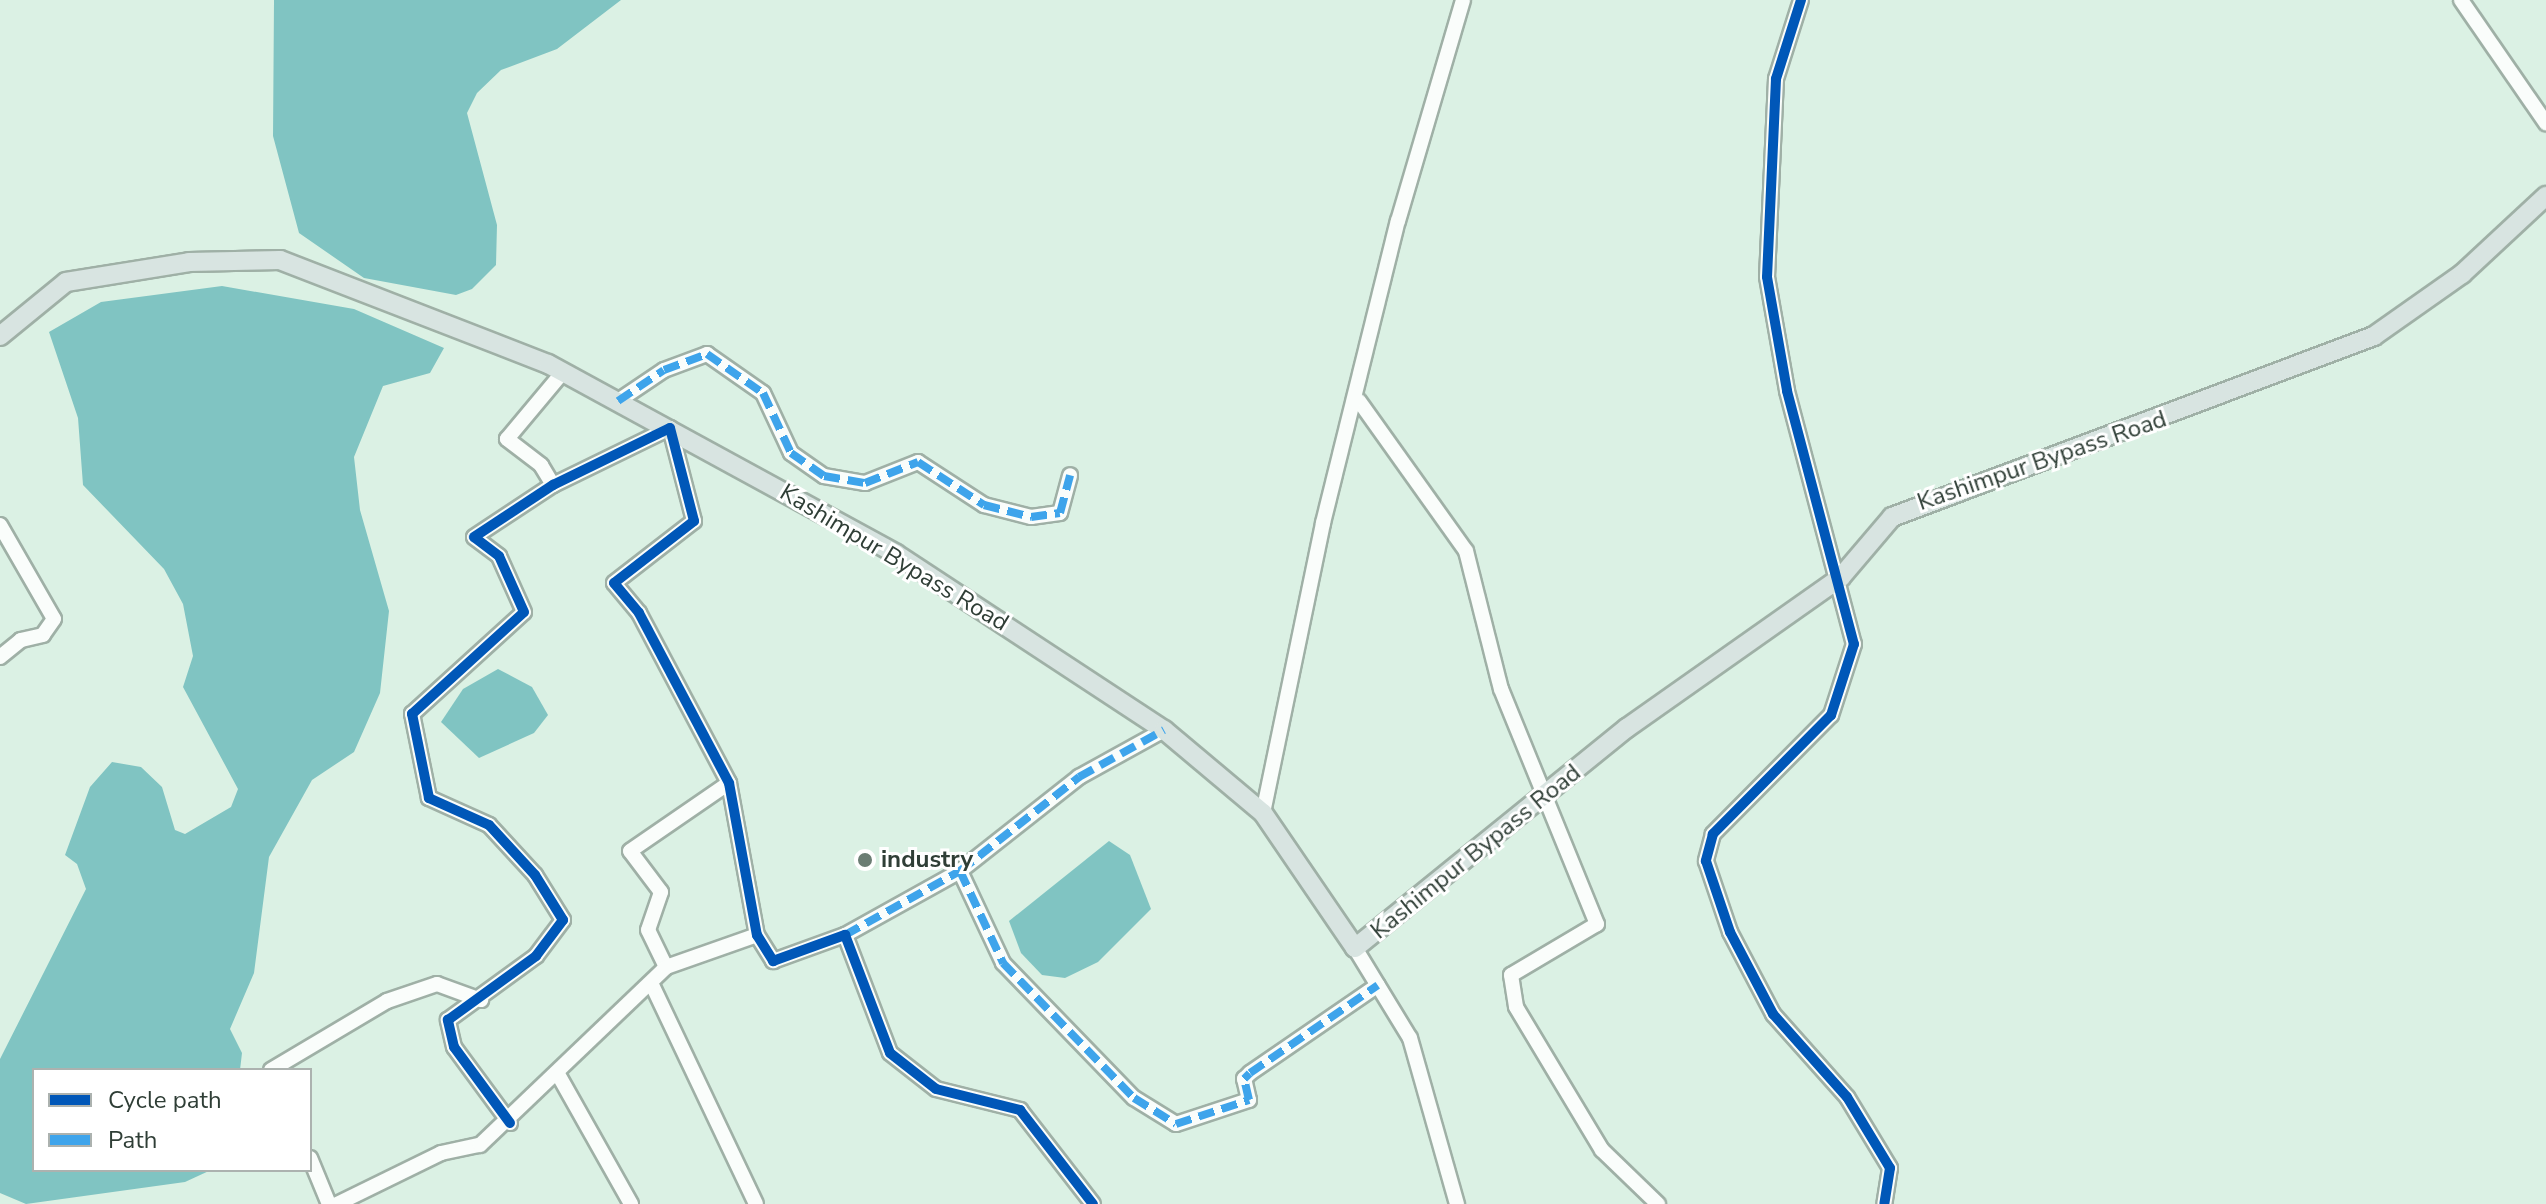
<!DOCTYPE html>
<style>
body{margin:0}
#map{position:relative;width:2546px;height:1204px;overflow:hidden;background:#dbf1e4;font-family:"Nunito Sans",sans-serif}
div>[style]{position:absolute}
.water>*{inset:0;background:#80c4c2}
.roads{filter:drop-shadow(2px 0 #9fb0a6) drop-shadow(-2px 0 #9fb0a6) drop-shadow(0 2px #9fb0a6) drop-shadow(0 -2px #9fb0a6)}
.minor>*{height:14px;margin:-7px;padding:0 7px;transform-origin:7px;border-radius:7px;background:#fafdfb}
.major>*{height:18px;margin:-9px;padding:0 9px;transform-origin:9px;border-radius:9px;background:#d8e4e1}
.quiet>*{height:8px;margin-top:-4px;transform-origin:0;background:repeating-linear-gradient(90deg,#3ea4eb 0 16px,transparent 0 24px)}
.cycleway>*{height:10px;margin:-5px;padding:0 5px;transform-origin:5px;border-radius:5px;background:#0057b8}
.dots>*{width:22px;height:22px;translate:-50% -50%;box-sizing:border-box;border:4px solid #fff;border-radius:50%}
span{translate:-50% -50%;white-space:nowrap;text-align:center;line-height:1.15;-webkit-text-stroke:6px #fff;paint-order:stroke}
.street-label{font-size:24px;color:#2f3e36}
.poi-label{font-size:24px;color:#2f3e36;font-weight:700}
.left{translate:0 -50%;text-align:left}
.legend{position:absolute;left:32px;top:1068px;width:280px;height:104px;box-sizing:border-box;background:#fff;border:2px solid #acb2af;margin:0;padding:10px 14px;list-style:none;font-size:24px;color:#2f3e36}
.legend li{display:flex;align-items:center;gap:16px;height:40px}
.legend b{width:40px;border:2px solid #acb2af}
</style>
<div id="map">
<div class="water">
<i style="clip-path:polygon(274px 0,621px 0,557px 49px,501px 70px,477px 93px,467px 113px,497px 225px,496px 265px,472px 289px,456px 295px,364px 278px,299px 233px,273px 136px)"></i>
<i style="clip-path:polygon(222px 286px,354px 309px,444px 348px,430px 373px,383px 386px,354px 457px,360px 510px,389px 611px,380px 693px,354px 752px,312px 780px,269px 857px,254px 973px,230px 1029px,242px 1053px,240px 1070px,34px 1070px,34px 1170px,211px 1170px,185px 1182px,26px 1204px,0 1193px,0 1059px,86px 889px,77px 864px,65px 855px,90px 787px,112px 762px,141px 767px,162px 787px,175px 830px,185px 834px,231px 807px,238px 789px,183px 687px,193px 656px,183px 604px,164px 569px,83px 485px,78px 418px,49px 332px,101px 302px)"></i>
<i style="clip-path:polygon(498px 669px,532px 687px,548px 715px,534px 733px,479px 758px,441px 722px,463px 689px)"></i>
<i style="clip-path:polygon(1109px 841px,1130px 855px,1151px 909px,1098px 962px,1065px 978px,1042px 975px,1021px 953px,1009px 921px)"></i>
</div>
<div class="roads">
<div class="minor">
<i style="left:1801px;top:0;width:83px;rotate:107.6deg"></i>
<i style="left:1776px;top:79px;width:198px;rotate:92.6deg"></i>
<i style="left:1767px;top:277px;width:116px;rotate:80deg"></i>
<i style="left:1787px;top:391px;width:262px;rotate:75.2deg"></i>
<i style="left:1854px;top:644px;width:75px;rotate:107.9deg"></i>
<i style="left:1831px;top:715px;width:168px;rotate:134.8deg"></i>
<i style="left:1713px;top:834px;width:28px;rotate:105deg"></i>
<i style="left:1706px;top:861px;width:75px;rotate:71.3deg"></i>
<i style="left:1730px;top:932px;width:93px;rotate:62.3deg"></i>
<i style="left:1773px;top:1014px;width:111px;rotate:48.3deg"></i>
<i style="left:1847px;top:1097px;width:83px;rotate:58.8deg"></i>
<i style="left:1890px;top:1168px;width:36px;rotate:99deg"></i>
<i style="left:2461px;top:0;width:150px;rotate:55.4deg"></i>
<i style="left:618px;top:401px;width:55px;rotate:-34deg"></i>
<i style="left:664px;top:370px;width:46px;rotate:-20.4deg"></i>
<i style="left:707px;top:354px;width:68px;rotate:34.9deg"></i>
<i style="left:763px;top:393px;width:66px;rotate:65deg"></i>
<i style="left:791px;top:453px;width:40px;rotate:34.9deg"></i>
<i style="left:824px;top:476px;width:42px;rotate:9.7deg"></i>
<i style="left:865px;top:483px;width:57px;rotate:-21.6deg"></i>
<i style="left:918px;top:462px;width:79px;rotate:33.1deg"></i>
<i style="left:984px;top:505px;width:49px;rotate:14.3deg"></i>
<i style="left:1031px;top:517px;width:29px;rotate:-8deg"></i>
<i style="left:1060px;top:513px;width:39px;rotate:-75deg"></i>
<i style="left:1359px;top:401px;width:184px;rotate:54.5deg"></i>
<i style="left:1466px;top:551px;width:142px;rotate:75.8deg"></i>
<i style="left:1501px;top:689px;width:254px;rotate:67.8deg"></i>
<i style="left:1597px;top:924px;width:100px;rotate:149.3deg"></i>
<i style="left:1511px;top:975px;width:32px;rotate:81deg"></i>
<i style="left:1516px;top:1007px;width:167px;rotate:59deg"></i>
<i style="left:1602px;top:1150px;width:78px;rotate:44deg"></i>
<i style="left:553px;top:485px;width:23px;rotate:-121deg"></i>
<i style="left:541px;top:465px;width:43px;rotate:-142.6deg"></i>
<i style="left:507px;top:439px;width:87px;rotate:-50.1deg"></i>
<i style="left:0;top:525px;width:108px;rotate:60.1deg"></i>
<i style="left:54px;top:619px;width:19px;rotate:125deg"></i>
<i style="left:43px;top:635px;width:23px;rotate:167deg"></i>
<i style="left:21px;top:640px;width:27px;rotate:141deg"></i>
<i style="left:1263px;top:813px;width:296px;rotate:-78.3deg"></i>
<i style="left:1323px;top:523px;width:311px;rotate:-76.1deg"></i>
<i style="left:1398px;top:221px;width:230px;rotate:-73.6deg"></i>
<i style="left:960px;top:871px;width:102px;rotate:64.9deg"></i>
<i style="left:1003px;top:963px;width:188px;rotate:45.9deg"></i>
<i style="left:1134px;top:1098px;width:49px;rotate:31.8deg"></i>
<i style="left:1176px;top:1124px;width:77px;rotate:-18.2deg"></i>
<i style="left:1249px;top:1100px;width:22px;rotate:-103deg"></i>
<i style="left:1244px;top:1079px;width:8px;rotate:-45deg"></i>
<i style="left:1250px;top:1073px;width:155px;rotate:-34.5deg"></i>
<i style="left:845px;top:935px;width:132px;rotate:-29.1deg"></i>
<i style="left:960px;top:871px;width:152px;rotate:-38.3deg"></i>
<i style="left:1079px;top:777px;width:97px;rotate:-28.9deg"></i>
<i style="left:1355px;top:948px;width:105px;rotate:58.6deg"></i>
<i style="left:1410px;top:1038px;width:173px;rotate:74.2deg"></i>
<i style="left:666px;top:967px;width:41px;rotate:-115.9deg"></i>
<i style="left:648px;top:930px;width:40px;rotate:-71.1deg"></i>
<i style="left:661px;top:892px;width:51px;rotate:-127.1deg"></i>
<i style="left:630px;top:851px;width:120px;rotate:-34.5deg"></i>
<i style="left:653px;top:987px;width:240px;rotate:64.6deg"></i>
<i style="left:271px;top:1070px;width:135px;rotate:-30.7deg"></i>
<i style="left:387px;top:1001px;width:53px;rotate:-18.8deg"></i>
<i style="left:437px;top:984px;width:47px;rotate:20deg"></i>
<i style="left:559px;top:1076px;width:147px;rotate:60.6deg"></i>
<i style="left:510px;top:1123px;width:94px;rotate:-126.4deg"></i>
<i style="left:454px;top:1047px;width:28px;rotate:-103deg"></i>
<i style="left:448px;top:1020px;width:109px;rotate:-36deg"></i>
<i style="left:536px;top:956px;width:45px;rotate:-53.1deg"></i>
<i style="left:563px;top:920px;width:53px;rotate:-121.9deg"></i>
<i style="left:535px;top:875px;width:68px;rotate:-132.6deg"></i>
<i style="left:489px;top:825px;width:66px;rotate:-155.8deg"></i>
<i style="left:429px;top:798px;width:86px;rotate:-101.4deg"></i>
<i style="left:412px;top:714px;width:151px;rotate:-42.3deg"></i>
<i style="left:524px;top:612px;width:61px;rotate:-114.1deg"></i>
<i style="left:499px;top:556px;width:31px;rotate:-143deg"></i>
<i style="left:474px;top:537px;width:95px;rotate:-33.4deg"></i>
<i style="left:553px;top:485px;width:130px;rotate:-26deg"></i>
<i style="left:670px;top:428px;width:96px;rotate:75.5deg"></i>
<i style="left:694px;top:521px;width:101px;rotate:142.2deg"></i>
<i style="left:614px;top:583px;width:39px;rotate:50deg"></i>
<i style="left:639px;top:613px;width:192px;rotate:62.1deg"></i>
<i style="left:729px;top:783px;width:155px;rotate:79.6deg"></i>
<i style="left:757px;top:935px;width:31px;rotate:58deg"></i>
<i style="left:773px;top:961px;width:77px;rotate:-19.9deg"></i>
<i style="left:845px;top:935px;width:126px;rotate:69.1deg"></i>
<i style="left:890px;top:1053px;width:58px;rotate:38deg"></i>
<i style="left:936px;top:1089px;width:87px;rotate:14deg"></i>
<i style="left:1020px;top:1110px;width:119px;rotate:52.2deg"></i>
<i style="left:310px;top:1158px;width:50px;rotate:67.6deg"></i>
<i style="left:337px;top:1204px;width:116px;rotate:-26.1deg"></i>
<i style="left:441px;top:1153px;width:40px;rotate:-12deg"></i>
<i style="left:480px;top:1145px;width:257px;rotate:-43.7deg"></i>
<i style="left:666px;top:967px;width:96px;rotate:-19.4deg"></i>
</div>
<div class="major">
<i style="left:0;top:336px;width:85px;rotate:-39.3deg"></i>
<i style="left:66px;top:282px;width:125px;rotate:-9.2deg"></i>
<i style="left:189px;top:262px;width:91px;rotate:-1.3deg"></i>
<i style="left:280px;top:260px;width:287px;rotate:21.2deg"></i>
<i style="left:548px;top:364px;width:396px;rotate:28.6deg"></i>
<i style="left:896px;top:554px;width:321px;rotate:33.3deg"></i>
<i style="left:1164px;top:730px;width:129px;rotate:40deg"></i>
<i style="left:1263px;top:813px;width:163px;rotate:55.7deg"></i>
<i style="left:1355px;top:948px;width:350px;rotate:-39deg"></i>
<i style="left:1627px;top:728px;width:262px;rotate:-35.2deg"></i>
<i style="left:1841px;top:577px;width:79px;rotate:-49.6deg"></i>
<i style="left:1892px;top:517px;width:515px;rotate:-20.58deg"></i>
<i style="left:2374px;top:336px;width:108px;rotate:-35.2deg"></i>
<i style="left:2462px;top:274px;width:115px;rotate:-42.9deg"></i>
</div>
</div>
<div class="quiet">
<i style="left:618px;top:401px;width:55px;rotate:-34deg"></i>
<i style="left:664px;top:370px;width:46px;rotate:-20.4deg"></i>
<i style="left:707px;top:354px;width:68px;rotate:34.9deg"></i>
<i style="left:763px;top:393px;width:66px;rotate:65deg"></i>
<i style="left:791px;top:453px;width:40px;rotate:34.9deg"></i>
<i style="left:824px;top:476px;width:42px;rotate:9.7deg"></i>
<i style="left:865px;top:483px;width:57px;rotate:-21.6deg"></i>
<i style="left:918px;top:462px;width:79px;rotate:33.1deg"></i>
<i style="left:984px;top:505px;width:49px;rotate:14.3deg"></i>
<i style="left:1031px;top:517px;width:29px;rotate:-8deg"></i>
<i style="left:1060px;top:513px;width:39px;rotate:-75deg"></i>
<i style="left:960px;top:871px;width:102px;rotate:64.9deg"></i>
<i style="left:1003px;top:963px;width:188px;rotate:45.9deg"></i>
<i style="left:1134px;top:1098px;width:49px;rotate:31.8deg"></i>
<i style="left:1176px;top:1124px;width:77px;rotate:-18.2deg"></i>
<i style="left:1249px;top:1100px;width:22px;rotate:-103deg"></i>
<i style="left:1244px;top:1079px;width:8px;rotate:-45deg"></i>
<i style="left:1250px;top:1073px;width:155px;rotate:-34.5deg"></i>
<i style="left:845px;top:935px;width:132px;rotate:-29.1deg"></i>
<i style="left:960px;top:871px;width:152px;rotate:-38.3deg"></i>
<i style="left:1079px;top:777px;width:97px;rotate:-28.9deg"></i>
</div>
<div class="cycleway">
<i style="left:1801px;top:0;width:83px;rotate:107.6deg"></i>
<i style="left:1776px;top:79px;width:198px;rotate:92.6deg"></i>
<i style="left:1767px;top:277px;width:116px;rotate:80deg"></i>
<i style="left:1787px;top:391px;width:262px;rotate:75.2deg"></i>
<i style="left:1854px;top:644px;width:75px;rotate:107.9deg"></i>
<i style="left:1831px;top:715px;width:168px;rotate:134.8deg"></i>
<i style="left:1713px;top:834px;width:28px;rotate:105deg"></i>
<i style="left:1706px;top:861px;width:75px;rotate:71.3deg"></i>
<i style="left:1730px;top:932px;width:93px;rotate:62.3deg"></i>
<i style="left:1773px;top:1014px;width:111px;rotate:48.3deg"></i>
<i style="left:1847px;top:1097px;width:83px;rotate:58.8deg"></i>
<i style="left:1890px;top:1168px;width:36px;rotate:99deg"></i>
<i style="left:510px;top:1123px;width:94px;rotate:-126.4deg"></i>
<i style="left:454px;top:1047px;width:28px;rotate:-103deg"></i>
<i style="left:448px;top:1020px;width:109px;rotate:-36deg"></i>
<i style="left:536px;top:956px;width:45px;rotate:-53.1deg"></i>
<i style="left:563px;top:920px;width:53px;rotate:-121.9deg"></i>
<i style="left:535px;top:875px;width:68px;rotate:-132.6deg"></i>
<i style="left:489px;top:825px;width:66px;rotate:-155.8deg"></i>
<i style="left:429px;top:798px;width:86px;rotate:-101.4deg"></i>
<i style="left:412px;top:714px;width:151px;rotate:-42.3deg"></i>
<i style="left:524px;top:612px;width:61px;rotate:-114.1deg"></i>
<i style="left:499px;top:556px;width:31px;rotate:-143deg"></i>
<i style="left:474px;top:537px;width:95px;rotate:-33.4deg"></i>
<i style="left:553px;top:485px;width:130px;rotate:-26deg"></i>
<i style="left:670px;top:428px;width:96px;rotate:75.5deg"></i>
<i style="left:694px;top:521px;width:101px;rotate:142.2deg"></i>
<i style="left:614px;top:583px;width:39px;rotate:50deg"></i>
<i style="left:639px;top:613px;width:192px;rotate:62.1deg"></i>
<i style="left:729px;top:783px;width:155px;rotate:79.6deg"></i>
<i style="left:757px;top:935px;width:31px;rotate:58deg"></i>
<i style="left:773px;top:961px;width:77px;rotate:-19.9deg"></i>
<i style="left:845px;top:935px;width:126px;rotate:69.1deg"></i>
<i style="left:890px;top:1053px;width:58px;rotate:38deg"></i>
<i style="left:936px;top:1089px;width:87px;rotate:14deg"></i>
<i style="left:1020px;top:1110px;width:119px;rotate:52.2deg"></i>
</div>
<div class="dots">
<i style="left:865px;top:860px;background:#6b7d73"></i>
</div>
<div class="street-label">
<span style="left:2042px;top:461px;rotate:-19deg">Kashimpur Bypass Road</span>
<span style="left:894px;top:558px;rotate:31deg">Kashimpur Bypass Road</span>
<span style="left:1476px;top:852px;rotate:-39deg">Kashimpur Bypass Road</span>
</div>
<div class="poi-label">
<span class="left" style="left:881px;top:860px">industry</span>
</div>
<ul class="legend">
<li><b style="height:10px;background:#0057b8"></b>Cycle path</li>
<li><b style="height:10px;background:#3ea4eb"></b>Path</li>
</ul>
</div>
